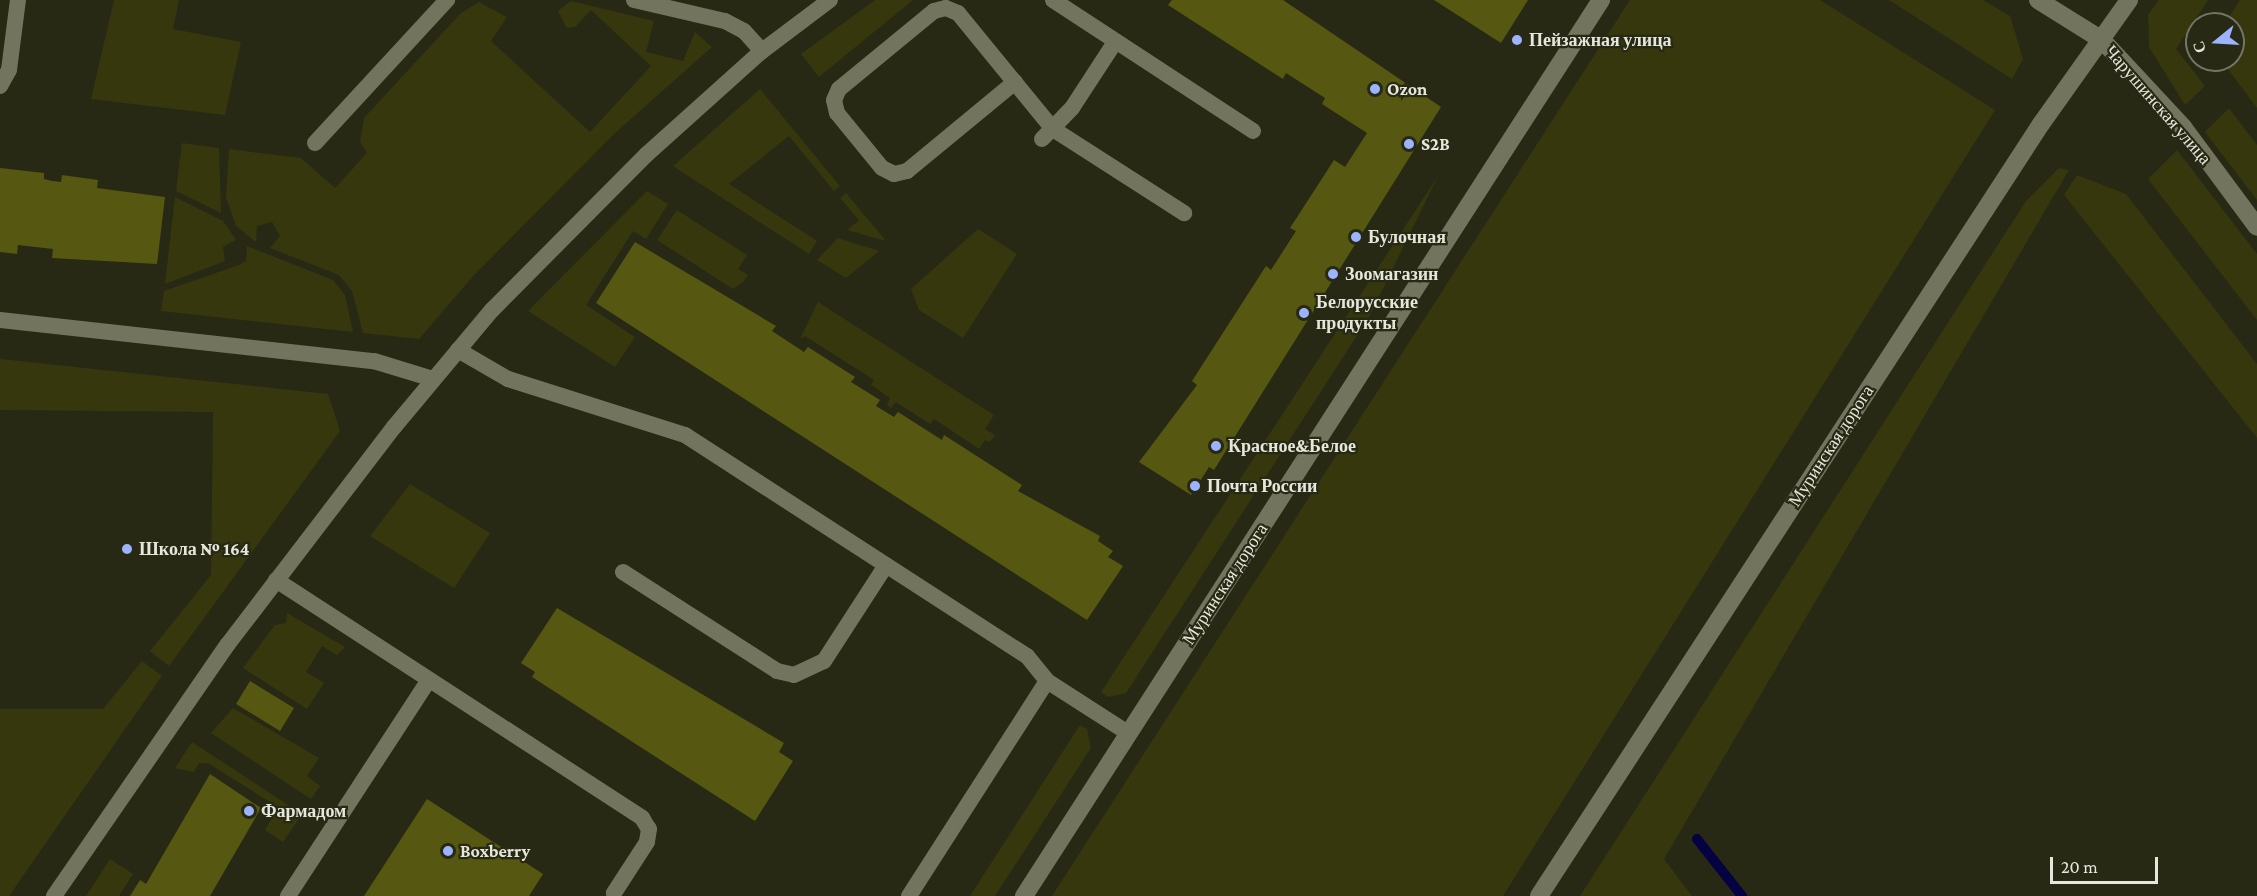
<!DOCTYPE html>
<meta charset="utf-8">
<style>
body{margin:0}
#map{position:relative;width:2257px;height:896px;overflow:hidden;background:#282915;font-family:"Crimson Pro",serif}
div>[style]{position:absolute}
.green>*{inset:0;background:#36370d}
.stream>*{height:10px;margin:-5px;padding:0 5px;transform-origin:5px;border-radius:5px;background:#050241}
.building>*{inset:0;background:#565711}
.lane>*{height:16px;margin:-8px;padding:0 8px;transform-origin:8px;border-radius:8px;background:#73745e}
.street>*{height:18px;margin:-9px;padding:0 9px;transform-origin:9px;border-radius:9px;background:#73745e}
.secondary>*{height:18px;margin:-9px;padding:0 9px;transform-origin:9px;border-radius:9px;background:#73745e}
.dots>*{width:16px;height:16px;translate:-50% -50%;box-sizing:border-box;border:3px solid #282915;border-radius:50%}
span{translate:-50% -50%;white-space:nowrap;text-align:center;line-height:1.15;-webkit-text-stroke:4.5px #282915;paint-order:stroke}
.poi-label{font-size:18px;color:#e6e7db;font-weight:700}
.left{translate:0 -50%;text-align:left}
.street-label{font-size:18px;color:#e6e7db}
.north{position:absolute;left:2185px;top:12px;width:60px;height:60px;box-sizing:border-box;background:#282915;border:2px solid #747564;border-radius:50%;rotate:252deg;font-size:16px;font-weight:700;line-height:24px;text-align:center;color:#e6e7db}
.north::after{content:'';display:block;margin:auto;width:21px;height:27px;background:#9cb4fd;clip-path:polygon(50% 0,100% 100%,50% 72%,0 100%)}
.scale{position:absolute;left:2050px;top:857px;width:108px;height:27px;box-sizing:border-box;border:3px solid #e6e7db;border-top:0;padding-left:8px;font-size:18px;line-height:21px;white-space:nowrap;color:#e6e7db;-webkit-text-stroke:4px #282915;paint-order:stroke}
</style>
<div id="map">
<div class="green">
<i style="clip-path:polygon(114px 0,179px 0,173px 29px,241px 42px,225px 115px,91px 99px)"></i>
<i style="clip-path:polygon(875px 0,913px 0,819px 77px,801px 54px)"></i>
<i style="clip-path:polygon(1630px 0,1820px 0,1995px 110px,1503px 896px,1052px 896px)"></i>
<i style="clip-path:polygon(1889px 0,1983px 0,2010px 16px,2023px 59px,2012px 79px)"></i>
<i style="clip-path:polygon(2159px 0,2208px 0,2176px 49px,2205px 86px,2185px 105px,2149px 47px,2148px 15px)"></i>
<i style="clip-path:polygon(2240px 0,2257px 0,2257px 108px,2221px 60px,2233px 60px,2233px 24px,2225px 24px)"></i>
<i style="clip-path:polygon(571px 1px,654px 21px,646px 52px,683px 61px,695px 32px,712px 47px,615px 133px,474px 275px,419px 339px,363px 333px,352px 291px,339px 275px,270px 248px,280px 236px,272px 222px,257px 226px,256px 242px,236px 226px,226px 197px,229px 149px,301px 158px,335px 188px,367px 153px,360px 142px,364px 118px,461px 13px,479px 2px,507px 17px,491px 41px,590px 132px,651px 66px,591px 10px,575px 27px,567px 28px,558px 11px)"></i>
<i style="clip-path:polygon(760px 89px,840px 186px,834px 191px,789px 136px,729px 184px,817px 241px,809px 254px,673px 166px)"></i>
<i style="clip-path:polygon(2229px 108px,2257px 145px,2257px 200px,2205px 132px)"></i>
<i style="clip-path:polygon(182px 143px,219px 148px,221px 213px,176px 191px)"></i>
<i style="clip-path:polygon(2177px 150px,2257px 254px,2257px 320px,2148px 179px)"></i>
<i style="clip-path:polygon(2059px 168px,2069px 170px,1664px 859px,1692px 896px,1580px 896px,2026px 201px)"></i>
<i style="clip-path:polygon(2077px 175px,2126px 194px,2257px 364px,2257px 438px,2064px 195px)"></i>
<i style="clip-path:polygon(1438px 176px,1369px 317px,1126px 693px,1108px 697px,1101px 692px)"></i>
<i style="clip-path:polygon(647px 191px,668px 204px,646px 239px,633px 231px,586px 305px,635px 337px,615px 367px,528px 311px)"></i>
<i style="clip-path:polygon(846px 193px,886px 241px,847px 230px,859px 220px,840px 198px)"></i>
<i style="clip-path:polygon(175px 197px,223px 221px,236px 240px,223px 247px,225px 261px,165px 284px)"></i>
<i style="clip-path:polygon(677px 210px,747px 255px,738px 269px,748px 275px,743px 282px,733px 289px,657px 240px)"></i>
<i style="clip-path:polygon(978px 229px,1017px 254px,963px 338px,919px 310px,911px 289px)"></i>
<i style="clip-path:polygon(838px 238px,879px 251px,846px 278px,817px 260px)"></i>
<i style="clip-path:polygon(247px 246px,333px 280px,345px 295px,353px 332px,161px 311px,164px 291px,239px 265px,246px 261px)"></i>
<i style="clip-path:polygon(818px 302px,994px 415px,985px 429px,995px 435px,990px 442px,985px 440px,979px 449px,934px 419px,930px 424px,896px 402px,891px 408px,887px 405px,890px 398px,871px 385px,874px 380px,805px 336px,800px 339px)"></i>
<i style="clip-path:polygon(0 359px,328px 394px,340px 431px,169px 666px,150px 651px,211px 575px,213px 412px,0 410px)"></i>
<i style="clip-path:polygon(410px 484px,490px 533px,454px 588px,370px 536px)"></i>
<i style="clip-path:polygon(287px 613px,345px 647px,337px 655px,322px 646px,306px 672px,324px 683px,307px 709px,243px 668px,275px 625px,286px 623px)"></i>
<i style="clip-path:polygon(142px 661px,162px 676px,9px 896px,0 896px,0 709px,103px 709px)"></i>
<i style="clip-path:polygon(233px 708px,319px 758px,307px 776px,320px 786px,311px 799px,211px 733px)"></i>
<i style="clip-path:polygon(1080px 725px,1087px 729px,1091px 748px,995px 896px,970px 896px)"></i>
<i style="clip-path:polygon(192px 742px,302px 814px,283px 842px,265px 830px,275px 813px,273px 804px,208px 763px,199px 763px,194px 772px,175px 768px)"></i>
<i style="clip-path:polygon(110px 859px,133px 874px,119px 896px,86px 896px)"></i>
</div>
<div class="stream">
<i style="left:1697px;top:839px;width:73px;rotate:51.7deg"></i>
</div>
<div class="building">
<i style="clip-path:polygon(1172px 0,1283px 0,1441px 107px,1214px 470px,1209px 467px,1191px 495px,1139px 462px,1197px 385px,1192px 381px,1266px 266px,1271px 270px,1296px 231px,1290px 228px,1334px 160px,1345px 167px,1367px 133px,1322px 104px,1325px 98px,1286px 73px,1283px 79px,1168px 5px)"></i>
<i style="clip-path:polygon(1434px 0,1528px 0,1501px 43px)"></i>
<i style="clip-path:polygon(0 168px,44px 173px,44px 179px,52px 181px,61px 182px,62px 175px,98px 180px,97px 188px,165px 197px,157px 264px,52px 258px,53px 249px,18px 245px,17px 254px,0 252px)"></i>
<i style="clip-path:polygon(635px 242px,776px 326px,772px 331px,804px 352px,808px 347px,855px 377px,851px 382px,880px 400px,876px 406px,894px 417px,898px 412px,942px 440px,944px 435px,1022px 485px,1018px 491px,1100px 536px,1098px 541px,1113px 551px,1108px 557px,1123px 566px,1087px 620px,596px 303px)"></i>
<i style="clip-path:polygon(557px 608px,784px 743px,779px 752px,793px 761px,755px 821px,532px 677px,535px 672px,521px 663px)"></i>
<i style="clip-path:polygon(250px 681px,294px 708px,280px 731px,236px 704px)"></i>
<i style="clip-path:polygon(210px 774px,261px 808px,210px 896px,130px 896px,140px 880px,146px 884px)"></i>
<i style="clip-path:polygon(427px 799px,543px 874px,529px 896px,364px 896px)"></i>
</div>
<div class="lane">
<i style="left:634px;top:0;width:93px;rotate:13deg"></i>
<i style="left:725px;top:21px;width:21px;rotate:28deg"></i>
<i style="left:744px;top:31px;width:27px;rotate:48deg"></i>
<i style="left:1053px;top:0;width:239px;rotate:33.2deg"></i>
<i style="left:1015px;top:82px;width:140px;rotate:140.5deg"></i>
<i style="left:907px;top:171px;width:13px;rotate:167deg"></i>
<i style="left:894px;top:174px;width:13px;rotate:-153deg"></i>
<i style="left:882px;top:168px;width:71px;rotate:-129.3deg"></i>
<i style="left:837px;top:113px;width:13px;rotate:-103deg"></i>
<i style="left:834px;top:100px;width:12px;rotate:-66deg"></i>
<i style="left:839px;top:89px;width:123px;rotate:-39.4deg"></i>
<i style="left:934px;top:11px;width:12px;rotate:-14deg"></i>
<i style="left:946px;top:8px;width:13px;rotate:23deg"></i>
<i style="left:958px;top:13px;width:150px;rotate:50.7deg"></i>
<i style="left:1053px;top:129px;width:156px;rotate:32.7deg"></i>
<i style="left:0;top:86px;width:18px;rotate:-61deg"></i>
<i style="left:9px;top:70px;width:71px;rotate:-82.7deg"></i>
<i style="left:1042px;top:139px;width:43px;rotate:-45.9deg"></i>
<i style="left:1072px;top:108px;width:79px;rotate:-56.9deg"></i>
<i style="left:315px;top:143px;width:195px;rotate:-47.3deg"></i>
<i style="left:0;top:320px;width:376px;rotate:6.3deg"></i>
<i style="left:374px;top:361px;width:62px;rotate:17deg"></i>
<i style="left:458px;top:350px;width:58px;rotate:30.1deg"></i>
<i style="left:508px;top:379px;width:186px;rotate:17.6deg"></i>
<i style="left:685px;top:435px;width:407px;rotate:32.9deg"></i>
<i style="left:1027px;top:656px;width:32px;rotate:51deg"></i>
<i style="left:1047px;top:681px;width:96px;rotate:32.7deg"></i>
<i style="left:623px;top:572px;width:183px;rotate:32.7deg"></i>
<i style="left:777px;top:671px;width:17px;rotate:13deg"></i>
<i style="left:794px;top:675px;width:33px;rotate:-25deg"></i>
<i style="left:824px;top:661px;width:114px;rotate:-57.1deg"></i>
<i style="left:276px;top:580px;width:437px;rotate:33deg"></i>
<i style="left:642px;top:818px;width:13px;rotate:58deg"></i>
<i style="left:649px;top:829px;width:13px;rotate:99deg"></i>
<i style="left:647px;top:842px;width:61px;rotate:122.9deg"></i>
<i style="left:54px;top:896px;width:306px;rotate:-55.4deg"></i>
<i style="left:228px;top:644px;width:273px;rotate:-52.6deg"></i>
<i style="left:394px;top:427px;width:153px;rotate:-50.1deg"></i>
<i style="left:492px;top:310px;width:218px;rotate:-45.2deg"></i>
<i style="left:646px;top:155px;width:156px;rotate:-41.9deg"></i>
<i style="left:762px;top:51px;width:85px;rotate:-36.9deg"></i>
<i style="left:288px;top:896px;width:258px;rotate:-56.9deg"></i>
<i style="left:909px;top:896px;width:255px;rotate:-57.3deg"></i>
</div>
<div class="street">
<i style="left:2102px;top:40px;width:119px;rotate:47deg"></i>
<i style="left:2183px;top:127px;width:124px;rotate:53.5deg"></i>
</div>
<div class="secondary">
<i style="left:2038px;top:0;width:75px;rotate:32deg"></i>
<i style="left:1024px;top:896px;width:1066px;rotate:-57.22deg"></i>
<i style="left:1539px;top:896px;width:921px;rotate:-56.97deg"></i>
<i style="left:2041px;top:124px;width:152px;rotate:-54.6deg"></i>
</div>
<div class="dots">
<i style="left:1517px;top:40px;background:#9cb4fd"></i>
<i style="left:1375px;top:89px;background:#9cb4fd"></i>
<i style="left:1409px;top:144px;background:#9cb4fd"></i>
<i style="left:1356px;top:237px;background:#9cb4fd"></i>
<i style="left:1333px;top:274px;background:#9cb4fd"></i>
<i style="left:1304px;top:313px;background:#9cb4fd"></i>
<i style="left:1216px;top:446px;background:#9cb4fd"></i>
<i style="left:1195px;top:486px;background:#9cb4fd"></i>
<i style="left:127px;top:549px;background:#9cb4fd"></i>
<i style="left:249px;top:811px;background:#9cb4fd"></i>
<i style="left:448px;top:851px;background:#9cb4fd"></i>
</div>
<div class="poi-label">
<span class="left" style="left:1529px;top:40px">Пейзажная улица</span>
<span class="left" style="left:1387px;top:89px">Ozon</span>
<span class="left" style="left:1421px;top:144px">S2B</span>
<span class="left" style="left:1368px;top:237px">Булочная</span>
<span class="left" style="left:1345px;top:274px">Зоомагазин</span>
<span class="left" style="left:1316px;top:313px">Белорусские<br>продукты</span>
<span class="left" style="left:1228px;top:446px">Красное&amp;Белое</span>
<span class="left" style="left:1207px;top:486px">Почта России</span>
<span class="left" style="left:139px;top:549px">Школа № 164</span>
<span class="left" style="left:261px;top:811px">Фармадом</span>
<span class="left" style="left:460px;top:851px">Boxberry</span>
</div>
<div class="street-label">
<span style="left:2158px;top:105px;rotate:49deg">Чарушинская улица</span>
<span style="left:1831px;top:446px;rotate:-57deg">Муринская дорога</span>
<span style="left:1225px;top:584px;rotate:-57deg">Муринская дорога</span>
</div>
<div class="north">С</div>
<div class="scale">20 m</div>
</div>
